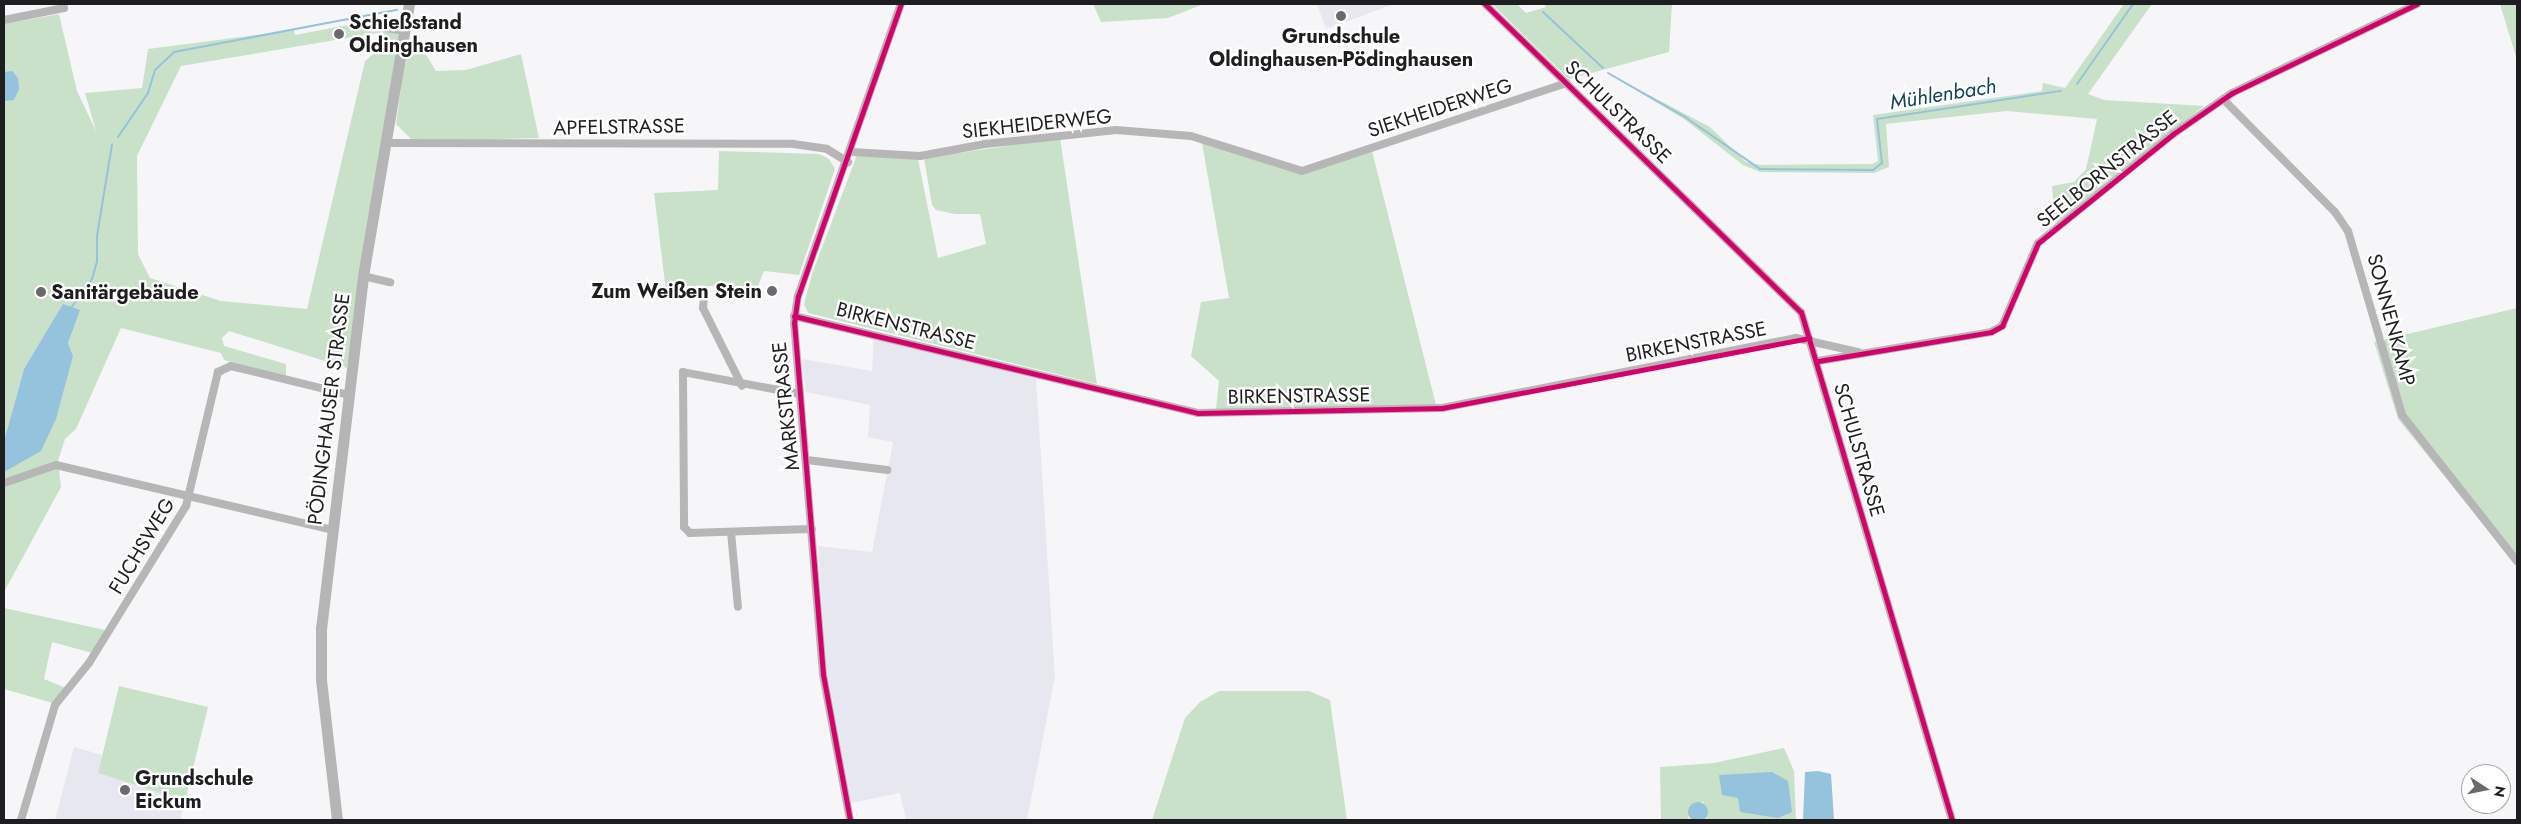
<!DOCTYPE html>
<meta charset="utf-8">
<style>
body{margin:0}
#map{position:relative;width:2521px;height:824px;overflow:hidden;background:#f6f6f9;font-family:Jost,sans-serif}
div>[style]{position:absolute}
.built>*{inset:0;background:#e7e8ef}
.green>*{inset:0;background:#c9e1c9}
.water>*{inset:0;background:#95c2dc}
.round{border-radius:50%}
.stream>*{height:2px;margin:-1px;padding:0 1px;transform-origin:1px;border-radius:1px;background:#95c2dc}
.street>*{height:8px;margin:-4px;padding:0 4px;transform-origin:4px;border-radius:4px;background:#b7b6b7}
.secondary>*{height:11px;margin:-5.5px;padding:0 5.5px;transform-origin:5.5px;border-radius:5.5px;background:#b6b5b6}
.cycleway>*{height:5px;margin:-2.5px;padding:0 2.5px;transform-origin:2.5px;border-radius:2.5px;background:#d6006c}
.dots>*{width:14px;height:14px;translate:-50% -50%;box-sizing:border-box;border:2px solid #fff;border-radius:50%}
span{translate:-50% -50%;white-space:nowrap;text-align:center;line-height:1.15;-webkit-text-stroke:4.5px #fff;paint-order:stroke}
.poi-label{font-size:20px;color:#1e1e20;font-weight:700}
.left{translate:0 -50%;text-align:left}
.right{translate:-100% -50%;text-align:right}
.street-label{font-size:20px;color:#1e1e20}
.water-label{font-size:21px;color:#10445e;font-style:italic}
.frame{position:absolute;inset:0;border:5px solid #1e1e20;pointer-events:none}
.north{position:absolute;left:2461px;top:764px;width:50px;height:50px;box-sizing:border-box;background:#fff;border:1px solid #a5a5a6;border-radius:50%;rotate:101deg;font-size:14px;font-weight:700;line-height:20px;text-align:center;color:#1e1e20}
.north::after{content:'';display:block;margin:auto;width:18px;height:22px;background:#6a6a6c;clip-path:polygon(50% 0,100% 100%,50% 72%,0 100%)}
</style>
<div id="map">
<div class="built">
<i style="clip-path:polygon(1317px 4px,1394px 4px,1326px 29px)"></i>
<i style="clip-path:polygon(874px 337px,1036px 379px,1055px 677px,1027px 820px,906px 820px,900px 793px,851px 803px,826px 664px,818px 546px,872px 552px,893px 442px,868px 437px,870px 405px,806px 392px,802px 359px,872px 371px)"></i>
<i style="clip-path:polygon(74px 747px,102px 755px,98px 773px,185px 801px,180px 820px,55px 820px)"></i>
</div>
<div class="green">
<i style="clip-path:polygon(1093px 4px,1204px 4px,1168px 18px,1101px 22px)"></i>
<i style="clip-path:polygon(1492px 4px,1517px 4px,1526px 13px,1546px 7px,1544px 4px,1672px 4px,1669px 52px,1569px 79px)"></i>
<i style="clip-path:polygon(2124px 4px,2152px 4px,2088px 94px,2104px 100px,2204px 106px,2055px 224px,2052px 186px,2074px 182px,2086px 169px,2097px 119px,2007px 111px,1886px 124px,1889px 167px,1874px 173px,1760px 172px,1743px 165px,1684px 119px,1607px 73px,1710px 127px,1746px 162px,1761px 165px,1872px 164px,1878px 161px,1873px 115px,2042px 91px,2043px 83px,2065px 88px)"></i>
<i style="clip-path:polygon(2500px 4px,2517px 4px,2517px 60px)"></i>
<i style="clip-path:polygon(evenodd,59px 14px,77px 91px,96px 131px,85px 93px,142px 88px,148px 49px,294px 30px,295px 35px,378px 19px,403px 20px,347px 368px,229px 331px,222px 338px,224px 346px,286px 364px,286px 376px,224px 360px,221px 353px,121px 328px,76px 429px,65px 439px,58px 461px,61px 487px,4px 592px,4px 472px,13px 465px,73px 356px,68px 343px,72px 331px,50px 327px,24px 369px,4px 441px,4px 24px,59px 14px,383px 32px,385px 44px,365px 61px,307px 309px,221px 301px,150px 278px,138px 254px,137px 156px,181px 66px,383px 32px)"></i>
<i style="clip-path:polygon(407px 44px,420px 45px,436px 71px,466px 70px,521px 54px,539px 138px,413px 141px,396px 124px)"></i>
<i style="clip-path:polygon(1060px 138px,1097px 384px,808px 313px,804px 304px,812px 274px,857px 155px,918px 159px,938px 258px,986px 244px,980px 214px,955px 214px,936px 210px,932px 205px,924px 158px)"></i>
<i style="clip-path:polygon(1202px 143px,1299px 174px,1372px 151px,1436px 405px,1216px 409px,1219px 381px,1191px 356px,1201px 302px,1229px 298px)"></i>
<i style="clip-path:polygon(719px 151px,819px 154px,829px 159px,835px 169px,799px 275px,764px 271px,752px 301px,720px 298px,719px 285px,666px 291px,654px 193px,718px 190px)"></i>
<i style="clip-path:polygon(2517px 308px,2517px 566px,2398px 419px,2374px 342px)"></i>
<i style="clip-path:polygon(4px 608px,105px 630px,92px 653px,52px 642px,44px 679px,66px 688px,53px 703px,4px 689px)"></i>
<i style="clip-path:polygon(119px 686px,208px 707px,185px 801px,98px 773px)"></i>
<i style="clip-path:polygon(1219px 691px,1309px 691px,1330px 700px,1347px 820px,1152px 820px,1185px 718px,1200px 702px)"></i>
<i style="clip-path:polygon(1784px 748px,1794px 771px,1796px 820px,1707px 820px,1703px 801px,1688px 817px,1690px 820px,1661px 820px,1660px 767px,1714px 763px)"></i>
</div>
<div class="water">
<i style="clip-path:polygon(12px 71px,18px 78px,19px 89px,14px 100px,5px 101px,4px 72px)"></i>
<i style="clip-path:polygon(63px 304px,80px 310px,68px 343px,73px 356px,56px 419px,41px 451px,4px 472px,4px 441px,24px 369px)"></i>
<i style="clip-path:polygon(1818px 771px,1831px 774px,1834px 820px,1803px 820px,1805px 772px)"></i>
<i style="clip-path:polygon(1772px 772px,1788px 781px,1792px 812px,1778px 818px,1740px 812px,1738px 798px,1722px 795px,1719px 775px)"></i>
<i class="round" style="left:1688px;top:802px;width:20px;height:20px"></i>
</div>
<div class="stream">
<i style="left:1543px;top:12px;width:82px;rotate:43deg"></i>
<i style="left:1608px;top:73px;width:89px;rotate:29.7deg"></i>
<i style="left:1685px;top:117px;width:91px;rotate:34.7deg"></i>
<i style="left:1760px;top:169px;width:113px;rotate:0.5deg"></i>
<i style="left:1873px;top:170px;width:11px;rotate:-38deg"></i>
<i style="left:1882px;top:163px;width:44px;rotate:-96.5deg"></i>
<i style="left:1877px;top:119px;width:186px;rotate:-8.7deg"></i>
<i style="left:2077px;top:84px;width:98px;rotate:-55deg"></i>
<i style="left:118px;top:137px;width:53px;rotate:-55.7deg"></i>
<i style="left:148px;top:93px;width:24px;rotate:-73deg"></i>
<i style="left:155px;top:70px;width:26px;rotate:-43deg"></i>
<i style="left:174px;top:52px;width:227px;rotate:-10.7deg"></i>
<i style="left:71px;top:308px;width:36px;rotate:-54deg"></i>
<i style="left:92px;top:279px;width:19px;rotate:-74deg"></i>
<i style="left:97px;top:261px;width:25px;rotate:-90deg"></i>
<i style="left:97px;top:236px;width:93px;rotate:-80.7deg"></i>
</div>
<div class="street">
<i style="left:1485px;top:4px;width:441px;rotate:44.3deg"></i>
<i style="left:1801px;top:312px;width:530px;rotate:73.45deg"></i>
<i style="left:4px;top:20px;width:61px;rotate:-11.3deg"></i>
<i style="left:64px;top:8px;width:4px;rotate:-104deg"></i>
<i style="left:386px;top:28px;width:18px;rotate:9deg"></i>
<i style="left:2223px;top:99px;width:159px;rotate:45.3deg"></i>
<i style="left:2335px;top:212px;width:23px;rotate:56deg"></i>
<i style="left:2348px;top:231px;width:192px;rotate:73.6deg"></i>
<i style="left:2402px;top:415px;width:186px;rotate:51.8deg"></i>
<i style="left:386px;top:143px;width:407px;rotate:0.1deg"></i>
<i style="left:793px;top:144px;width:34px;rotate:8deg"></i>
<i style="left:827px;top:149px;width:25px;rotate:32deg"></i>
<i style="left:852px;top:152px;width:68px;rotate:3.4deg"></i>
<i style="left:920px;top:156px;width:66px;rotate:-10.5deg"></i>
<i style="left:985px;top:144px;width:132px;rotate:-6.1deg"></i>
<i style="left:1116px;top:130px;width:75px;rotate:4.6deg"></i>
<i style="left:1191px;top:136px;width:116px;rotate:17.5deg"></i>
<i style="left:1302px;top:171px;width:279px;rotate:-18.4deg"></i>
<i style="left:363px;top:276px;width:28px;rotate:13deg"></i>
<i style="left:704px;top:295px;width:13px;rotate:94deg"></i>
<i style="left:703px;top:308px;width:87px;rotate:63.4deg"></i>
<i style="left:794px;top:316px;width:415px;rotate:13.5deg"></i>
<i style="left:1198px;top:413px;width:244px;rotate:-1.2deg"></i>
<i style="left:1442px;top:408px;width:361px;rotate:-11.2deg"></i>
<i style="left:1796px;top:338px;width:64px;rotate:12.7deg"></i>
<i style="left:1818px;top:361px;width:175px;rotate:-9.5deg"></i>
<i style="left:1991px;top:332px;width:13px;rotate:-29deg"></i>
<i style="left:2002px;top:326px;width:90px;rotate:-66.6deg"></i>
<i style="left:2038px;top:243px;width:174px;rotate:-38.9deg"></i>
<i style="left:2173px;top:134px;width:72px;rotate:-34.8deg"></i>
<i style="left:2232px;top:93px;width:205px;rotate:-25.7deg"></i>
<i style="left:800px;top:394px;width:119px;rotate:-169.4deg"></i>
<i style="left:683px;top:372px;width:155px;rotate:89.6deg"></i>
<i style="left:684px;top:527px;width:8px;rotate:45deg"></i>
<i style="left:690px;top:533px;width:122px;rotate:-1.9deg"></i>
<i style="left:807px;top:460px;width:81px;rotate:7.1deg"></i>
<i style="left:4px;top:483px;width:55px;rotate:-19.1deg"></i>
<i style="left:56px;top:465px;width:285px;rotate:13.2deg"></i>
<i style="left:731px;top:532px;width:75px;rotate:84.7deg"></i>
<i style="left:21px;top:820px;width:120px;rotate:-73.5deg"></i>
<i style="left:55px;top:705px;width:54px;rotate:-51deg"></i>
<i style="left:89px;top:663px;width:185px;rotate:-58.3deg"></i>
<i style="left:186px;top:506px;width:138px;rotate:-76.6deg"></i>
<i style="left:218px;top:372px;width:14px;rotate:-25deg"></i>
<i style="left:231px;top:366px;width:122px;rotate:13.8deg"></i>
<i style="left:850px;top:820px;width:148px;rotate:-100.5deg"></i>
<i style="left:823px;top:674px;width:352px;rotate:-94.7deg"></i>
<i style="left:794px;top:323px;width:27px;rotate:-82deg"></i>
<i style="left:798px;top:296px;width:310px;rotate:-70.6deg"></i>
</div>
<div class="secondary">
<i style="left:337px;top:820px;width:142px;rotate:-96.5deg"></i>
<i style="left:321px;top:679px;width:50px;rotate:-90deg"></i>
<i style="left:321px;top:629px;width:355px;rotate:-83.2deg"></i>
<i style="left:363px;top:276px;width:276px;rotate:-80.4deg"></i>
</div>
<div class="cycleway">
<i style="left:1485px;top:4px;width:441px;rotate:44.3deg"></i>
<i style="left:1801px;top:312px;width:530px;rotate:73.45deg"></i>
<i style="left:794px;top:316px;width:415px;rotate:13.5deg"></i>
<i style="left:1198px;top:413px;width:244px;rotate:-1.2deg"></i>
<i style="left:1442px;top:408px;width:374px;rotate:-10.8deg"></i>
<i style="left:1818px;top:361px;width:175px;rotate:-9.5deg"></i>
<i style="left:1991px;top:332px;width:13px;rotate:-29deg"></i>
<i style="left:2002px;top:326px;width:90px;rotate:-66.6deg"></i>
<i style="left:2038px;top:243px;width:174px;rotate:-38.9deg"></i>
<i style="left:2173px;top:134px;width:72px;rotate:-34.8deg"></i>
<i style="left:2232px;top:93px;width:205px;rotate:-25.7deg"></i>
<i style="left:850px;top:820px;width:148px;rotate:-100.5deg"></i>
<i style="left:823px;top:674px;width:352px;rotate:-94.7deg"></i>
<i style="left:794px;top:323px;width:27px;rotate:-82deg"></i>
<i style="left:798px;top:296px;width:310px;rotate:-70.6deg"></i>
</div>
<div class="dots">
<i style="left:1341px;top:16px;background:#6a6a6c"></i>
<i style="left:339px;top:34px;background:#6a6a6c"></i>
<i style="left:772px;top:291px;background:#6a6a6c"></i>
<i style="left:41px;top:292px;background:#6a6a6c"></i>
<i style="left:125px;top:790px;background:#6a6a6c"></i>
</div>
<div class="poi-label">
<span class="left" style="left:349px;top:34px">Schießstand<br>Oldinghausen</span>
<span style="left:1341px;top:48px">Grundschule<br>Oldinghausen-Pödinghausen</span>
<span class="right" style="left:762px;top:291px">Zum Weißen Stein</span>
<span class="left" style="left:51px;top:292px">Sanitärgebäude</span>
<span class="left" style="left:135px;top:790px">Grundschule<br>Eickum</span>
</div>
<div class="street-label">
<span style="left:1440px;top:108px;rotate:-18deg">SIEKHEIDERWEG</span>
<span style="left:1618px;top:112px;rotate:44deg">SCHULSTRASSE</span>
<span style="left:1037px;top:124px;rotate:-6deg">SIEKHEIDERWEG</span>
<span style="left:619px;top:127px;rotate:-1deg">APFELSTRASSE</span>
<span style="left:2107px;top:169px;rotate:-39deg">SEELBORNSTRASSE</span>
<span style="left:2391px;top:320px;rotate:75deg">SONNENKAMP</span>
<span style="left:906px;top:326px;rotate:14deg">BIRKENSTRASSE</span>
<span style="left:1696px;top:342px;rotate:-11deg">BIRKENSTRASSE</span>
<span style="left:1299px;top:396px;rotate:-1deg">BIRKENSTRASSE</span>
<span style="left:786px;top:406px;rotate:-96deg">MARKSTRASSE</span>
<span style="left:329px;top:409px;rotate:-83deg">PÖDINGHAUSER STRASSE</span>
<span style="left:1859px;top:450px;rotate:74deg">SCHULSTRASSE</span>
<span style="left:142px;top:546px;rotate:-59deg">FUCHSWEG</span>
</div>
<div class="water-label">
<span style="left:1943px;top:94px;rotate:-9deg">Mühlenbach</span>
</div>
<div class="frame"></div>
<div class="north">N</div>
</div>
